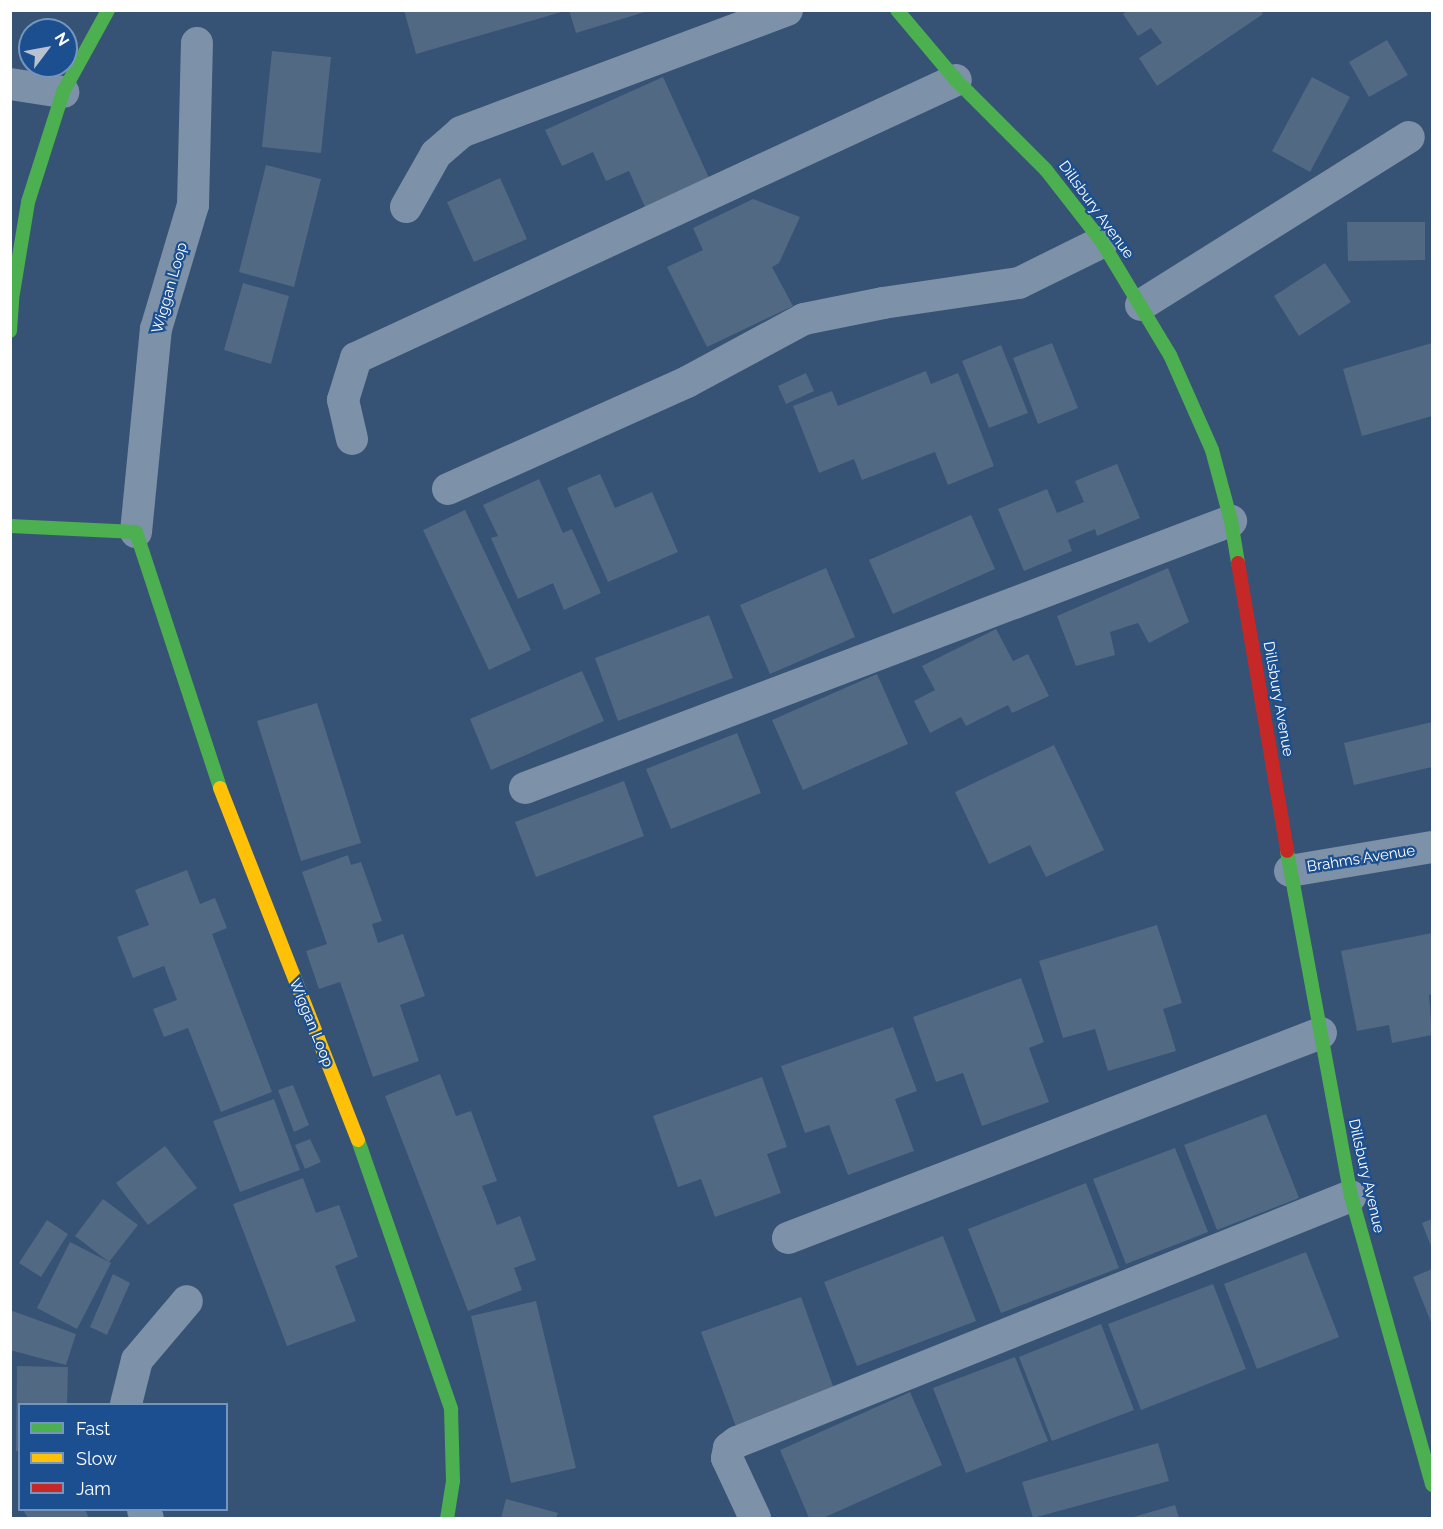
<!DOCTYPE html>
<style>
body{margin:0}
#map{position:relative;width:1443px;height:1529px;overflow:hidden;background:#365274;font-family:Raleway,sans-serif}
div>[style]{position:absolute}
.building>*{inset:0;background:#526984}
.street>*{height:32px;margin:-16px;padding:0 16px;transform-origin:16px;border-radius:16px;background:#7d92a8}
.fast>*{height:14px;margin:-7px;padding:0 7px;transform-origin:7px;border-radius:7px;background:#4caf50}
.slow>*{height:14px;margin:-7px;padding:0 7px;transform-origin:7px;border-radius:7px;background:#ffc107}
.jam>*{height:14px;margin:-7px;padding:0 7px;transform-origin:7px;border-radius:7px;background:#c62828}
span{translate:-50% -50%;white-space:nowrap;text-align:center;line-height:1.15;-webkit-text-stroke:4.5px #1b4f8f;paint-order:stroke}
.street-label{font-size:15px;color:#fff}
.frame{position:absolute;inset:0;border:12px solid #fff;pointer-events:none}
.legend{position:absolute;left:18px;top:1403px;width:210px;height:108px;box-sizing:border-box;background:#1b4f8f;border:2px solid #7695bc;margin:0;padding:8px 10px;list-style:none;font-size:18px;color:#fff}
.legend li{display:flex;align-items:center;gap:12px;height:30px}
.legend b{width:30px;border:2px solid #7695bc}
.north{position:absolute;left:18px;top:18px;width:60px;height:60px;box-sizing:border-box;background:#1b4f8f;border:2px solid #7695bc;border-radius:50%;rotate:58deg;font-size:16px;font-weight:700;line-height:24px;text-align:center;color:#fff}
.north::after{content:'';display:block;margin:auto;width:21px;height:27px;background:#b9c2ce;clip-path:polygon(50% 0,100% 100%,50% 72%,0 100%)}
</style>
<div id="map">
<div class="building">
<i style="clip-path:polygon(404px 10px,565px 10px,565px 11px,416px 54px)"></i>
<i style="clip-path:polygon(569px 10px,648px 10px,648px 11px,576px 33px)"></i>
<i style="clip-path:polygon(1128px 10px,1261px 10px,1263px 14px,1157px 86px,1139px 58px,1162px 43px,1151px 28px,1138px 36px,1123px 14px)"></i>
<i style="clip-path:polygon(1387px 40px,1408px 75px,1369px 97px,1349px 62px)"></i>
<i style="clip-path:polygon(272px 51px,331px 57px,321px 153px,262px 147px)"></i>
<i style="clip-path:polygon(663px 77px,709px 178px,645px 207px,629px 171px,606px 181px,593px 152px,562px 166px,545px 130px)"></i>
<i style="clip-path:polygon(1312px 77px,1350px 97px,1310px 172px,1272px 151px)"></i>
<i style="clip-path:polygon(266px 165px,321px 179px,294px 287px,239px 272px)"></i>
<i style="clip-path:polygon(500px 178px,527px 239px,474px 262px,447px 202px)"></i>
<i style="clip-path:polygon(753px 199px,800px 217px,779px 263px,772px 267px,793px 306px,707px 347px,667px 267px,703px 250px,693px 228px)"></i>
<i style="clip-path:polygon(1347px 222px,1425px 222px,1425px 260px,1348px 261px)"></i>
<i style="clip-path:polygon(1325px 263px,1351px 302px,1299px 336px,1274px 296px)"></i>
<i style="clip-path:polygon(243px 283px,289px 296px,271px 364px,224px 350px)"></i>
<i style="clip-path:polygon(1052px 343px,1078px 408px,1038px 424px,1013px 358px)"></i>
<i style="clip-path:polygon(1432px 343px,1432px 416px,1362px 436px,1343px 369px)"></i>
<i style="clip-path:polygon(1001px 345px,1028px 413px,989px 428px,962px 361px)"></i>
<i style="clip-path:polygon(926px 371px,931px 384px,958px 373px,994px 466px,948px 485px,935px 452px,862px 480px,854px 459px,819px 473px,793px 406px,832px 391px,838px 406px)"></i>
<i style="clip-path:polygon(806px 373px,814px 391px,786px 404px,778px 386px)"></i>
<i style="clip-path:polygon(1117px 464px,1140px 518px,1097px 536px,1095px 529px,1068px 540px,1072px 551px,1024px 571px,998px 509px,1047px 489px,1057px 513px,1084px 502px,1075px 481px)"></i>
<i style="clip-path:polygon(600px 474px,615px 508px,652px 492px,678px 552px,608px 582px,567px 488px)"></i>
<i style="clip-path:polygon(539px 479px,563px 533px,572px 529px,601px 593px,564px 610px,553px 583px,518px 599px,491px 538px,498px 536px,483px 505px)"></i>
<i style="clip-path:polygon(465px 510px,531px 650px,489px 670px,423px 530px)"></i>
<i style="clip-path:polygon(971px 515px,995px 569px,893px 614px,869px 560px)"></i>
<i style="clip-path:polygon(826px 568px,855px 637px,770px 674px,740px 605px)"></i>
<i style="clip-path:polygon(1168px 568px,1189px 622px,1149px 643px,1138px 623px,1110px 632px,1115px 655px,1076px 666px,1057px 616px)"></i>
<i style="clip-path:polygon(709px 615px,733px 678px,618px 721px,595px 658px)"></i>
<i style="clip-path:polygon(996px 629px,1013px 661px,1028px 654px,1049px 696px,1012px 713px,1008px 705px,966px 726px,961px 717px,930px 733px,914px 701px,935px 690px,922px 666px)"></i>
<i style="clip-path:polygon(582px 671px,604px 721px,491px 770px,470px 719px)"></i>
<i style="clip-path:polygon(877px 674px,908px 744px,803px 790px,772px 720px)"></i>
<i style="clip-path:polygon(317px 703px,361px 843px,301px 861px,257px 721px)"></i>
<i style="clip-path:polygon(1432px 722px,1432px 767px,1354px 785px,1344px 743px)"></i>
<i style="clip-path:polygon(737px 733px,761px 793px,671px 829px,646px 769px)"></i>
<i style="clip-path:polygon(1054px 745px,1104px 850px,1046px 877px,1030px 845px,989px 864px,955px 792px)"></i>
<i style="clip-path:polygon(624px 781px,644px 836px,536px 877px,515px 822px)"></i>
<i style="clip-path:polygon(348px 855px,351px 865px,361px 862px,382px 921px,372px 924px,378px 943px,403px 934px,425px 996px,400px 1005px,419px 1061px,373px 1077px,340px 982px,319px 989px,306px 951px,327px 944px,302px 872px)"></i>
<i style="clip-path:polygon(187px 870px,200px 904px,215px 898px,227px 928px,212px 934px,272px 1092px,221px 1112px,188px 1028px,164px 1037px,153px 1009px,177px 1000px,164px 966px,133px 978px,117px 937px,149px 925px,135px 890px)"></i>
<i style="clip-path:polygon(1157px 925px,1182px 1003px,1163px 1009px,1176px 1051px,1108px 1071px,1095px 1029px,1063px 1038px,1039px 961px)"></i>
<i style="clip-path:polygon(1432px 933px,1432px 994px,1429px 995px,1432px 1035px,1392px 1043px,1389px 1025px,1357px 1031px,1341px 951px)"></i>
<i style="clip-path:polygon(1021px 978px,1044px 1042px,1029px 1048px,1049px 1102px,982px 1126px,963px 1073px,936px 1082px,913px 1017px)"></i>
<i style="clip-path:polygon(893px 1027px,917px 1091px,895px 1099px,914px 1151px,848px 1175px,829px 1125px,805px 1133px,781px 1066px)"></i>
<i style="clip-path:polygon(440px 1074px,456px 1116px,471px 1111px,497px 1181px,482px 1186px,497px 1225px,520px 1216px,536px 1260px,514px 1268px,522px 1290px,468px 1311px,385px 1096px)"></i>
<i style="clip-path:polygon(762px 1077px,787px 1147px,767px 1154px,781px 1193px,715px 1217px,701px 1179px,678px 1187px,653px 1116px)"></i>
<i style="clip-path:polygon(293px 1085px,309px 1125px,294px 1132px,278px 1090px)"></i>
<i style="clip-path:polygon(274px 1099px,300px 1170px,240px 1192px,213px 1121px)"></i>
<i style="clip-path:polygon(1266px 1114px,1299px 1198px,1217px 1230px,1184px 1145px)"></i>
<i style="clip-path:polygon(310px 1139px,321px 1162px,305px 1169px,295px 1145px)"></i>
<i style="clip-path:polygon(165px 1146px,197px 1188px,148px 1225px,116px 1183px)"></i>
<i style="clip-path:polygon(1175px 1148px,1208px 1232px,1126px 1264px,1093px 1179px)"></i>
<i style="clip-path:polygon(303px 1178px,316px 1213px,339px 1205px,358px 1257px,335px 1266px,356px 1321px,287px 1346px,233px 1204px)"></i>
<i style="clip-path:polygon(1086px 1183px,1119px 1268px,1001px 1313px,968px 1229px)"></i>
<i style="clip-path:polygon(103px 1199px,138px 1225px,109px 1262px,75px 1236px)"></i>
<i style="clip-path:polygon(1432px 1219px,1432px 1249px,1422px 1223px)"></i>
<i style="clip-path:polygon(47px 1220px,68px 1234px,41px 1277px,19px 1263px)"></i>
<i style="clip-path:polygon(943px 1236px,976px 1321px,857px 1366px,824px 1282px)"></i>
<i style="clip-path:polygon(70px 1242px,111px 1263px,77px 1329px,37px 1308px)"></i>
<i style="clip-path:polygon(1306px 1252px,1339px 1337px,1257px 1369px,1224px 1284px)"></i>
<i style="clip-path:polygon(1432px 1269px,1432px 1325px,1413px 1277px)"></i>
<i style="clip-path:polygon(113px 1274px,130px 1283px,107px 1335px,90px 1327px)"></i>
<i style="clip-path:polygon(1213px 1284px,1246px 1369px,1141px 1410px,1108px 1324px)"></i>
<i style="clip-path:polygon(801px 1297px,838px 1400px,739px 1435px,701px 1332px)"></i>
<i style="clip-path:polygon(536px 1301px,576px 1468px,511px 1483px,471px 1316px)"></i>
<i style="clip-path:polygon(10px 1310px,76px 1334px,66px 1365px,10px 1350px)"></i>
<i style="clip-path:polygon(1101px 1324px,1134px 1410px,1052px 1441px,1019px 1357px)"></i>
<i style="clip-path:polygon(1015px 1357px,1048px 1441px,966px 1473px,933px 1388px)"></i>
<i style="clip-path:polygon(17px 1366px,68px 1367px,67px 1404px,20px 1404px,20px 1451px,16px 1451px)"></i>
<i style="clip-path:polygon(910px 1392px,942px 1465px,823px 1518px,809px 1518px,780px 1450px)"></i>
<i style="clip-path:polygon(1158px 1443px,1169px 1481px,1033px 1518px,1022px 1482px)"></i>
<i style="clip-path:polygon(506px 1499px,558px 1513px,556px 1518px,501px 1518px)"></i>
<i style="clip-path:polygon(1175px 1505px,1179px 1518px,1130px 1518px)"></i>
<i style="clip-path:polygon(23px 1510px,85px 1510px,89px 1518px,28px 1518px)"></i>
</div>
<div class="street">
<i style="left:10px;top:84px;width:54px;rotate:8.6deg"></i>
<i style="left:406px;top:207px;width:61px;rotate:-60.5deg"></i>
<i style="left:436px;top:154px;width:33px;rotate:-41deg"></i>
<i style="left:461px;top:132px;width:348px;rotate:-20.5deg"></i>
<i style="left:1141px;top:305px;width:316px;rotate:-32.1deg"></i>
<i style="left:352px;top:439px;width:40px;rotate:-103deg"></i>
<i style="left:343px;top:400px;width:44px;rotate:-72.8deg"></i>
<i style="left:356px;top:358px;width:661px;rotate:-24.86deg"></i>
<i style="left:448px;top:489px;width:262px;rotate:-24.1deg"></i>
<i style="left:687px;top:382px;width:133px;rotate:-28.3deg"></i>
<i style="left:804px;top:319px;width:81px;rotate:-11.4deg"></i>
<i style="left:883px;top:303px;width:137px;rotate:-8.4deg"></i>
<i style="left:1019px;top:283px;width:93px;rotate:-26.3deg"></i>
<i style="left:136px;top:532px;width:204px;rotate:-84.4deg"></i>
<i style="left:156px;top:329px;width:129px;rotate:-73.4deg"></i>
<i style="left:193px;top:205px;width:162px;rotate:-88.6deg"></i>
<i style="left:525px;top:788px;width:755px;rotate:-20.72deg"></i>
<i style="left:1290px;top:871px;width:144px;rotate:-9.6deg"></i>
<i style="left:788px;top:1238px;width:571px;rotate:-21.04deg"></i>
<i style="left:126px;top:1404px;width:45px;rotate:-76deg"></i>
<i style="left:137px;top:1360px;width:77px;rotate:-49.7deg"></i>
<i style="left:143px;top:1510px;width:9px;rotate:58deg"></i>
<i style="left:755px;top:1518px;width:66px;rotate:-115deg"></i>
<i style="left:727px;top:1458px;width:10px;rotate:-79deg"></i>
<i style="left:729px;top:1448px;width:10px;rotate:-37deg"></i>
<i style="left:737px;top:1442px;width:661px;rotate:-21.83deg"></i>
</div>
<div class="fast">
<i style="left:897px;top:10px;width:92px;rotate:49.9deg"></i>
<i style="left:956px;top:80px;width:127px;rotate:45deg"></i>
<i style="left:1046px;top:170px;width:91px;rotate:52.1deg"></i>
<i style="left:1102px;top:242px;width:132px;rotate:59deg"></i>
<i style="left:1170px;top:355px;width:104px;rotate:66.1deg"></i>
<i style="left:1212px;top:450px;width:73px;rotate:75deg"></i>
<i style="left:1231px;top:521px;width:43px;rotate:80.5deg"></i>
<i style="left:10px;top:331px;width:32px;rotate:-86deg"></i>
<i style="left:12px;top:299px;width:98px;rotate:-80.6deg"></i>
<i style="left:28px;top:202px;width:115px;rotate:-72.3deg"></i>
<i style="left:63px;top:92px;width:94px;rotate:-61.2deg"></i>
<i style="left:10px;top:526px;width:126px;rotate:2.7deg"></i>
<i style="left:136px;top:532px;width:269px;rotate:71.8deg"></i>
<i style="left:1287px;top:851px;width:351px;rotate:79.5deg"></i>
<i style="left:1351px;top:1196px;width:300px;rotate:74.3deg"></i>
<i style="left:358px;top:1140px;width:285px;rotate:70.9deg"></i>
<i style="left:451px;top:1409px;width:72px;rotate:88.4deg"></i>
<i style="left:453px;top:1481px;width:37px;rotate:99deg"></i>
</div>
<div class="slow">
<i style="left:220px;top:788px;width:378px;rotate:68.6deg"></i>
</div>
<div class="jam">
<i style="left:1238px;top:563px;width:292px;rotate:80.3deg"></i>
</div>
<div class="street-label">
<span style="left:1096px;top:210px;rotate:54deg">Dillsbury Avenue</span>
<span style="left:170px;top:288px;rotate:-74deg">Wiggan Loop</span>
<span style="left:1278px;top:699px;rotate:80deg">Dillsbury Avenue</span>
<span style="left:1361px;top:859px;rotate:-9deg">Brahms Avenue</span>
<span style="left:311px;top:1023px;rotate:68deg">Wiggan Loop</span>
<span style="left:1366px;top:1176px;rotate:77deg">Dillsbury Avenue</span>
</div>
<div class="frame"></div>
<ul class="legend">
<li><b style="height:8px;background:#4caf50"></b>Fast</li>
<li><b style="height:8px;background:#ffc107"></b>Slow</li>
<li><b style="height:8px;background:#c62828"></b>Jam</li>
</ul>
<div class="north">N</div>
</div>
